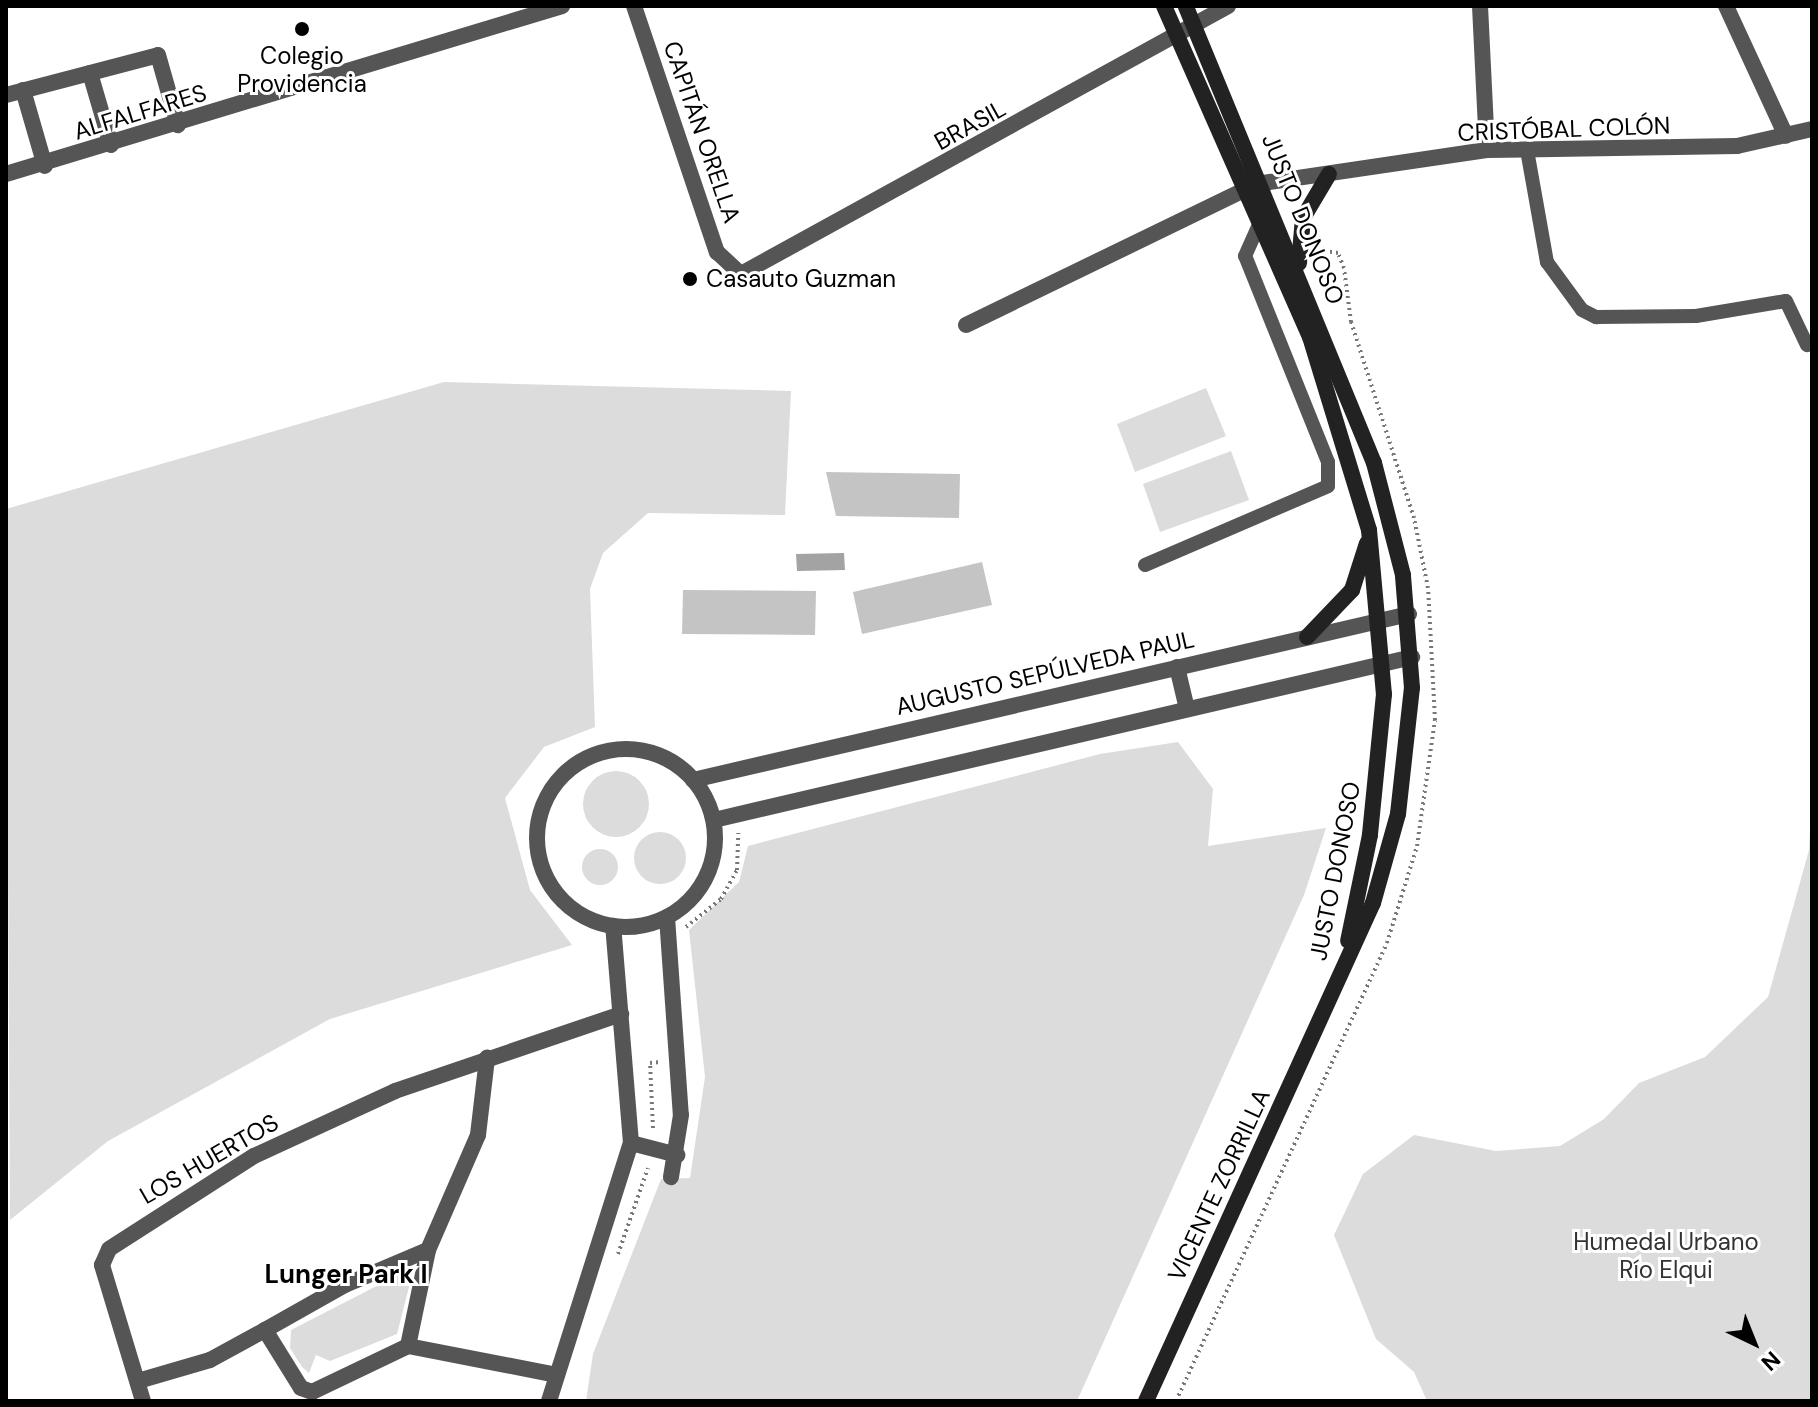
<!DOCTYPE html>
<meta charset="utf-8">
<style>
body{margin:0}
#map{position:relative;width:1818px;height:1407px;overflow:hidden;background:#fff;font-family:"DM Sans",sans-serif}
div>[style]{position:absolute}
.green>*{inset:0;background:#dcdcdc}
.round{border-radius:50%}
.water>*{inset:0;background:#a3a3a3}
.building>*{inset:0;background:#c4c4c4}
.path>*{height:4px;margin-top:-2px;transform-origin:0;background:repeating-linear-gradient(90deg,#777 0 2px,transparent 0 6px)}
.service>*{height:14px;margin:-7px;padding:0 7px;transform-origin:7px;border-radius:7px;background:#555}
.minor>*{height:16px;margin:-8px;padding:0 8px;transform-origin:8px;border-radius:8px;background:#555}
.minor>.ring{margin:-8px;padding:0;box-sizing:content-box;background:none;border:16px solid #555;border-radius:50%}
.tertiary>*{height:16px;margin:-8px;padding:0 8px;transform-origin:8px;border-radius:8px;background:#555}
.secondary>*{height:16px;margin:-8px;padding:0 8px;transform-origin:8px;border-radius:8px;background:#222}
.dots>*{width:22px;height:22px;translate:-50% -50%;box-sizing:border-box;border:4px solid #fff;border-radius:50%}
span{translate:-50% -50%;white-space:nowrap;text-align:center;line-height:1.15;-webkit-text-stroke:6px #fff;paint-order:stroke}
.poi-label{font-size:24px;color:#000}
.left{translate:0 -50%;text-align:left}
.street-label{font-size:24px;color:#000}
.park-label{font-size:24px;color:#333}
.neighbourhood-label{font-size:26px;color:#000;font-weight:700}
.frame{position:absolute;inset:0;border:8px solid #000;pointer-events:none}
.north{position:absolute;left:1714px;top:1303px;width:80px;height:80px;-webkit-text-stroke:6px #fff;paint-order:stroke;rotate:137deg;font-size:22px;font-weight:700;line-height:32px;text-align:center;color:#000}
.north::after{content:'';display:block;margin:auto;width:28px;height:36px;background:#000;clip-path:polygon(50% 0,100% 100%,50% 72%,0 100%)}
</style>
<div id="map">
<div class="green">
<i style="clip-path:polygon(444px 382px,791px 391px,785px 515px,648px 513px,603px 553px,590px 589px,595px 727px,544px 747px,505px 798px,530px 890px,572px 945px,330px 1019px,108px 1141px,10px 1220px,6px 509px)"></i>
<i style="clip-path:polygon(1206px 388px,1226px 436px,1135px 472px,1117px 424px)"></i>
<i style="clip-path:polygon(1231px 451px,1249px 500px,1160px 532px,1143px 484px)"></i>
<i style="clip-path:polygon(1178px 742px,1213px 789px,1208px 846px,1326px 828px,1304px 895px,1077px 1401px,586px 1401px,593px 1354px,661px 1179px,690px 1178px,705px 1077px,689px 930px,739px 882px,748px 846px,1100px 754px)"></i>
<i class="round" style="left:583px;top:771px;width:66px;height:66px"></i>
<i style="clip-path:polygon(1812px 785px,1812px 1401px,1427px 1401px,1414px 1372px,1376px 1339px,1334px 1235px,1363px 1174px,1414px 1135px,1496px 1151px,1560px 1146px,1604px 1119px,1639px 1083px,1705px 1057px,1768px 997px,1809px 850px)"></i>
<i class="round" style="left:634px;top:832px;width:52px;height:52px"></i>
<i class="round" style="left:582px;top:849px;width:36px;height:36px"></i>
<i style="clip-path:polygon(398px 1275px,411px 1279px,397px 1334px,330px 1361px,316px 1355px,309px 1373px,302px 1367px,290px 1348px,291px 1330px)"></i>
</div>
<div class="water">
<i style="clip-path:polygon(844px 553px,845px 570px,797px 571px,796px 554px)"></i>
</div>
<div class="building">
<i style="clip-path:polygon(826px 472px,960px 474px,959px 518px,836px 516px)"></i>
<i style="clip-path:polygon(982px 562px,992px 605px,862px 634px,853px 592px)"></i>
<i style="clip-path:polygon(683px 590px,816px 591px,815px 635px,682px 634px)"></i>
</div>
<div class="path">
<i style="left:686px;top:927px;width:45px;rotate:-38.7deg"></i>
<i style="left:721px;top:899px;width:33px;rotate:-61deg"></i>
<i style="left:737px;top:870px;width:37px;rotate:-88deg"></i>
<i style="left:653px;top:1128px;width:65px;rotate:-92.6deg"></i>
<i style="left:650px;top:1063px;width:10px;rotate:-6deg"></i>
<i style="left:618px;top:1254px;width:91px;rotate:-70.8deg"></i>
<i style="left:1176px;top:1401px;width:504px;rotate:-65.26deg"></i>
<i style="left:1387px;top:943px;width:102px;rotate:-72.8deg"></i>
<i style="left:1417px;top:846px;width:127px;rotate:-81.9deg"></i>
<i style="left:1435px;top:720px;width:132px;rotate:-93deg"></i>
<i style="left:1428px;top:588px;width:71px;rotate:-101.3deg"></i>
<i style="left:1414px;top:518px;width:206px;rotate:-107.8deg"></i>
<i style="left:1351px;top:322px;width:54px;rotate:-97.4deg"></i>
<i style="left:1344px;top:268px;width:16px;rotate:-112deg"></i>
<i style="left:1338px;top:253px;width:20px;rotate:-171deg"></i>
</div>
<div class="service">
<i style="left:1527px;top:150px;width:114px;rotate:79.9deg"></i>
<i style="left:1547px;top:262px;width:59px;rotate:53.9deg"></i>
<i style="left:1582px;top:310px;width:16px;rotate:27deg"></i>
<i style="left:1596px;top:317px;width:100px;rotate:-0.6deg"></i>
<i style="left:1696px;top:316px;width:91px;rotate:-9.5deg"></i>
<i style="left:1786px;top:301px;width:49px;rotate:64.5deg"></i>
<i style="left:1145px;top:565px;width:199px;rotate:-23.3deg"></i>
<i style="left:1328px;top:486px;width:24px;rotate:-90deg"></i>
<i style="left:1328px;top:462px;width:222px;rotate:-111.9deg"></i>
<i style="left:1245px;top:256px;width:39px;rotate:-66deg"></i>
</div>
<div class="minor">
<i style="left:1480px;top:6px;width:144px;rotate:87.2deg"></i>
<i style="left:1726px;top:6px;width:143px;rotate:65.2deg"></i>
<i style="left:90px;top:73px;width:75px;rotate:73.7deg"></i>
<i style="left:23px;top:90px;width:79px;rotate:73.9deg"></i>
<i style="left:6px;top:95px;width:157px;rotate:-14.7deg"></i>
<i style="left:158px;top:55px;width:73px;rotate:74.1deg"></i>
<i style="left:966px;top:325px;width:322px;rotate:-25.9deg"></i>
<i style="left:1177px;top:667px;width:43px;rotate:76.6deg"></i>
<i class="ring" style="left:537px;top:749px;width:162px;height:162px"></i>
<i style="left:693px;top:780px;width:735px;rotate:-13.05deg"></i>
<i style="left:714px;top:820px;width:717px;rotate:-13.14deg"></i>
<i style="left:667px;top:917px;width:198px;rotate:86deg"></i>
<i style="left:681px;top:1115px;width:63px;rotate:99.2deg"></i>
<i style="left:631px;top:1143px;width:48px;rotate:14.6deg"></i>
<i style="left:265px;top:1330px;width:92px;rotate:-29.4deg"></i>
<i style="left:345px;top:1285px;width:90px;rotate:-22.9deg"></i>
<i style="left:408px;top:1346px;width:98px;rotate:-78.2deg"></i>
<i style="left:428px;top:1250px;width:125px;rotate:-66.5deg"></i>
<i style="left:478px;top:1135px;width:78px;rotate:-83.3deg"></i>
<i style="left:138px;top:1381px;width:75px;rotate:-16.3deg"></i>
<i style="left:210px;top:1360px;width:63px;rotate:-28.6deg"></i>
<i style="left:265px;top:1330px;width:68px;rotate:58.2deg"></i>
<i style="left:301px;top:1388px;width:12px;rotate:20deg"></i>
<i style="left:312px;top:1392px;width:106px;rotate:-25.6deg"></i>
<i style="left:408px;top:1346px;width:147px;rotate:11deg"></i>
<i style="left:143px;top:1401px;width:142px;rotate:-106.8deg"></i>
<i style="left:102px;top:1265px;width:17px;rotate:-66deg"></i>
<i style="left:109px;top:1249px;width:172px;rotate:-32.7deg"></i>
<i style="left:254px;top:1156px;width:155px;rotate:-24.7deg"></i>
<i style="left:395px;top:1091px;width:239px;rotate:-18.8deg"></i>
<i style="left:549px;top:1401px;width:271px;rotate:-72.4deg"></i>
<i style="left:631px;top:1143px;width:218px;rotate:-94.7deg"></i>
</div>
<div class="tertiary">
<i style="left:634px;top:6px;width:260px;rotate:71.4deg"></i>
<i style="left:717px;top:252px;width:33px;rotate:43deg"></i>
<i style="left:741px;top:274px;width:556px;rotate:-28.82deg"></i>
<i style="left:6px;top:174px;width:581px;rotate:-16.81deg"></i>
<i style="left:1263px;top:183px;width:226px;rotate:-8.4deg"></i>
<i style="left:1487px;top:150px;width:250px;rotate:-0.9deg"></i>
<i style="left:1737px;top:146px;width:77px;rotate:-12.8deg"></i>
</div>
<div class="secondary">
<i style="left:1164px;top:6px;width:362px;rotate:66.2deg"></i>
<i style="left:1310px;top:337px;width:202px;rotate:73deg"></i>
<i style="left:1369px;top:530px;width:165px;rotate:84.8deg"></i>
<i style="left:1384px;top:694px;width:142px;rotate:95.7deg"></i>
<i style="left:1370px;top:835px;width:108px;rotate:101.7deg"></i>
<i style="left:1299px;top:263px;width:45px;rotate:-84.9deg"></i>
<i style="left:1303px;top:218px;width:51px;rotate:-59.4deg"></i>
<i style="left:1307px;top:637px;width:65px;rotate:-46.2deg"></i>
<i style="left:1352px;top:590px;width:49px;rotate:-72.3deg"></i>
<i style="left:1146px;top:1401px;width:547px;rotate:-65.5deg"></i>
<i style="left:1373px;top:903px;width:92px;rotate:-74.3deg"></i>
<i style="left:1398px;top:814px;width:127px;rotate:-83.7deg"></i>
<i style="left:1412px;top:688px;width:113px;rotate:-94.6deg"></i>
<i style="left:1403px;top:575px;width:116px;rotate:-104.5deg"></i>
<i style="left:1374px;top:463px;width:494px;rotate:-112.4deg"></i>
</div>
<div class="dots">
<i style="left:302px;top:29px;background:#000"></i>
<i style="left:690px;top:279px;background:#000"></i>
</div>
<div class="poi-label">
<span style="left:302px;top:70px">Colegio<br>Providencia</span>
<span class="left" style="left:706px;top:279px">Casauto Guzman</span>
</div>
<div class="street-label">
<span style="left:140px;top:112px;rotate:-17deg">ALFALFARES</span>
<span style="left:970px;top:125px;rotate:-29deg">BRASIL</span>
<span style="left:1564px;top:129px;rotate:-2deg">CRISTÓBAL COLÓN</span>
<span style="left:702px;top:132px;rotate:71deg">CAPITÁN ORELLA</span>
<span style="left:1303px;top:219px;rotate:68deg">JUSTO DONOSO</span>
<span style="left:1045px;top:673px;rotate:-13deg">AUGUSTO SEPÚLVEDA PAUL</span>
<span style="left:1335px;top:871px;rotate:-79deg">JUSTO DONOSO</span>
<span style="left:209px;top:1159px;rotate:-30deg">LOS HUERTOS</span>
<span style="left:1219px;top:1185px;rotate:-65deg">VICENTE ZORRILLA</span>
</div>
<div class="park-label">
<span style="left:1666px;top:1256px">Humedal Urbano<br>Río Elqui</span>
</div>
<div class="neighbourhood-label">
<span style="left:346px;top:1275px">Lunger Park I</span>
</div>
<div class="frame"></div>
<div class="north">N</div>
</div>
